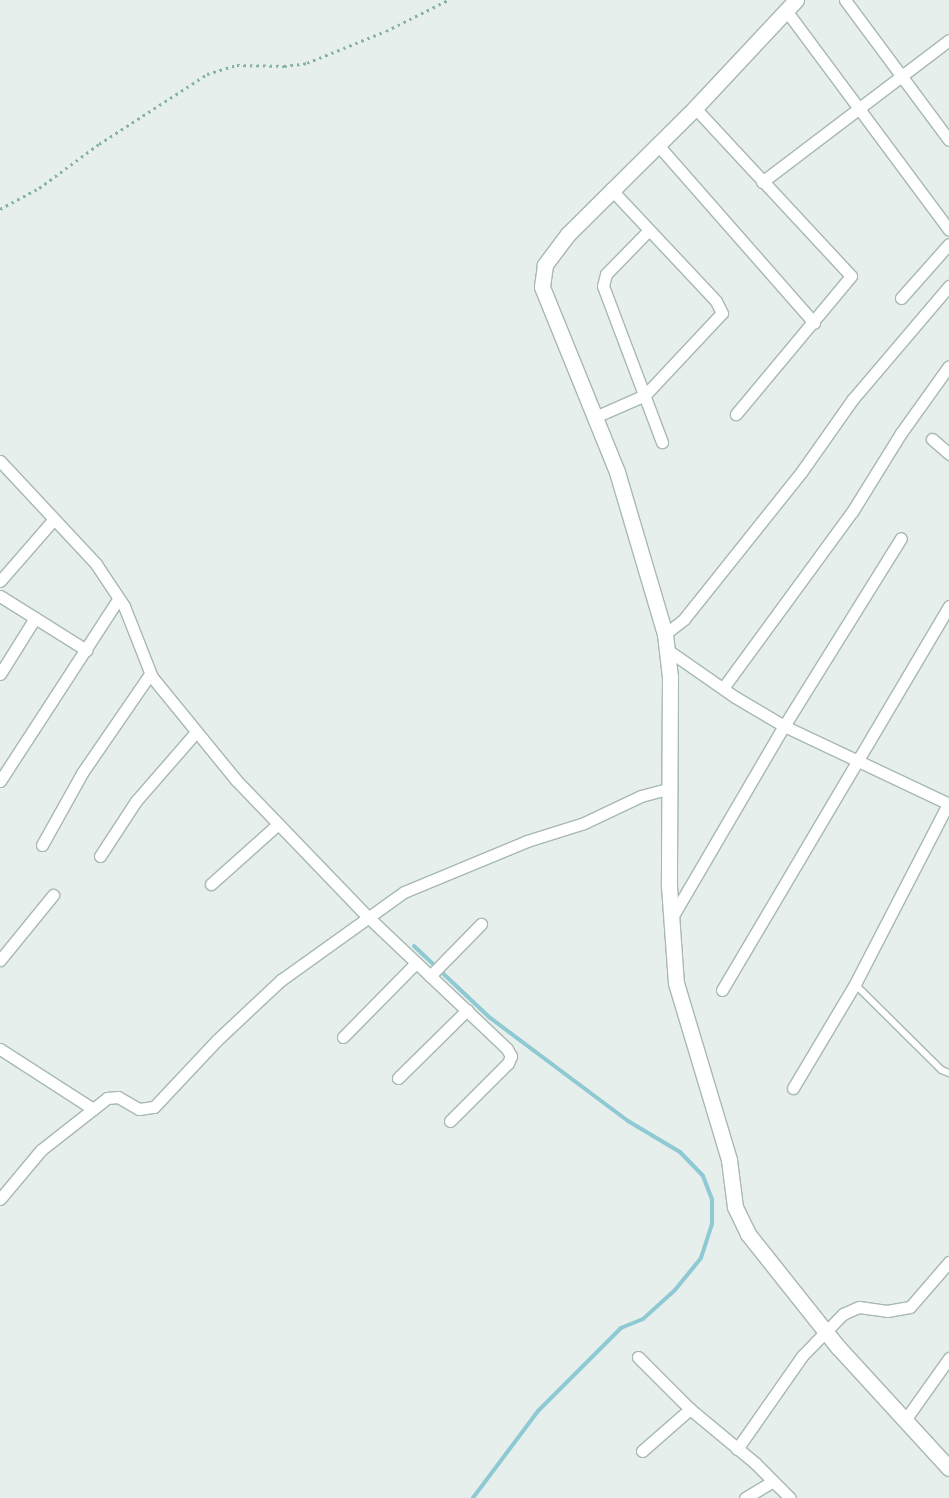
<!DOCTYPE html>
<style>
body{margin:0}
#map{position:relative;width:949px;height:1498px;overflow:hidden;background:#e6efeb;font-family:"Roboto Condensed",sans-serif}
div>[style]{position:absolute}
.stream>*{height:4px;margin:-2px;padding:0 2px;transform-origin:2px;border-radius:2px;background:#8ec9d4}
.path>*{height:2.5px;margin-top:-1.25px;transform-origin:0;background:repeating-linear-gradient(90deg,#86b3a5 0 2.5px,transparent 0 6.5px)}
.roads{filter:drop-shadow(1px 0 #a8b8b2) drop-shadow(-1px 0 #a8b8b2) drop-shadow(0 1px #a8b8b2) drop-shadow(0 -1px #a8b8b2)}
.service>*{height:5.5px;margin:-2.75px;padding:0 2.75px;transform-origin:2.75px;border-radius:2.75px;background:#fff}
.minor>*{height:11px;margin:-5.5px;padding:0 5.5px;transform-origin:5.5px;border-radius:5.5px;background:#fff}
.tertiary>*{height:15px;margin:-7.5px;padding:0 7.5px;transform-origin:7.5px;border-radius:7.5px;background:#fff}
span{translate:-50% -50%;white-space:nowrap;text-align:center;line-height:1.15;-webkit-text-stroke:4.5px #f7fbf9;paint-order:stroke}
</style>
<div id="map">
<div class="stream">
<i style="left:414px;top:946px;width:103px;rotate:43.4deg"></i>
<i style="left:489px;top:1017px;width:174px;rotate:36.8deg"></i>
<i style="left:628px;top:1121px;width:61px;rotate:30.8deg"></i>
<i style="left:680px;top:1152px;width:33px;rotate:46deg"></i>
<i style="left:703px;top:1176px;width:26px;rotate:69deg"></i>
<i style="left:712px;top:1200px;width:24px;rotate:90deg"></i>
<i style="left:712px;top:1224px;width:36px;rotate:108deg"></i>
<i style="left:701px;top:1258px;width:41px;rotate:129.1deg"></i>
<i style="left:675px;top:1290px;width:43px;rotate:137.8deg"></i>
<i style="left:643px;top:1319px;width:24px;rotate:158deg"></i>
<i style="left:621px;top:1328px;width:117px;rotate:135deg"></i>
<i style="left:538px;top:1411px;width:109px;rotate:126.8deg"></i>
</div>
<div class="path">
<i style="left:0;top:209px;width:44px;rotate:-28.3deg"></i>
<i style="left:39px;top:188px;width:74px;rotate:-36.3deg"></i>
<i style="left:99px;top:144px;width:129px;rotate:-32.9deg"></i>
<i style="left:207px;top:74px;width:31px;rotate:-17deg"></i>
<i style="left:237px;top:65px;width:47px;rotate:1.2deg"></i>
<i style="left:284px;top:66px;width:23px;rotate:-7deg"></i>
<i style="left:307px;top:63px;width:85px;rotate:-22.1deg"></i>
<i style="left:386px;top:31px;width:69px;rotate:-26.6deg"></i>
</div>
<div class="roads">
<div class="service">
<i style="left:855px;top:984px;width:122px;rotate:44.7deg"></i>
<i style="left:942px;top:1070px;width:8px;rotate:23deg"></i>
</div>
<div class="minor">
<i style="left:845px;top:0;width:174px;rotate:53.4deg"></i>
<i style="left:785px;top:9px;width:275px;rotate:53.4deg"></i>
<i style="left:695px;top:108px;width:229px;rotate:47.1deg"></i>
<i style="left:851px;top:276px;width:180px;rotate:129.8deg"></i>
<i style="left:657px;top:144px;width:238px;rotate:48.7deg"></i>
<i style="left:762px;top:182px;width:235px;rotate:-37.2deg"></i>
<i style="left:648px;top:231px;width:60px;rotate:134.3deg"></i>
<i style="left:606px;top:274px;width:12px;rotate:104deg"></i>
<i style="left:603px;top:286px;width:167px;rotate:69.3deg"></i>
<i style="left:901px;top:298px;width:72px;rotate:-48.4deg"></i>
<i style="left:595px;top:417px;width:55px;rotate:-23.7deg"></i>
<i style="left:645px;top:395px;width:112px;rotate:-46.8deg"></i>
<i style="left:722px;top:313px;width:13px;rotate:-117deg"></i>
<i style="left:716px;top:301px;width:154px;rotate:-133.2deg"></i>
<i style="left:932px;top:439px;width:23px;rotate:41deg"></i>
<i style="left:0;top:461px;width:141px;rotate:47deg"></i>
<i style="left:96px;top:564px;width:50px;rotate:56.3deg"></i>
<i style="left:124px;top:606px;width:76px;rotate:68.5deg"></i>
<i style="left:152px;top:677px;width:133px;rotate:50.8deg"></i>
<i style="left:236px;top:780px;width:189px;rotate:46.1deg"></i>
<i style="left:367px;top:916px;width:193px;rotate:43.5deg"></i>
<i style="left:507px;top:1049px;width:8px;rotate:60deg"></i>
<i style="left:511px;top:1056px;width:8px;rotate:113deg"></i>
<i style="left:508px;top:1063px;width:82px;rotate:135deg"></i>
<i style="left:0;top:581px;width:82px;rotate:-48.9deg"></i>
<i style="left:0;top:596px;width:102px;rotate:32.1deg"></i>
<i style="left:665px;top:634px;width:24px;rotate:-38deg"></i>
<i style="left:684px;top:619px;width:189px;rotate:-51.4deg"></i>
<i style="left:802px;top:471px;width:87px;rotate:-54.8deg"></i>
<i style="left:852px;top:400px;width:150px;rotate:-49.6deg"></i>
<i style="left:669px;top:651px;width:80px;rotate:34.9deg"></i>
<i style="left:735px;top:697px;width:57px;rotate:30.6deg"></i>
<i style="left:784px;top:726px;width:183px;rotate:25.3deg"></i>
<i style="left:0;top:674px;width:66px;rotate:-58deg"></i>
<i style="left:723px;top:688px;width:218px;rotate:-53.8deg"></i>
<i style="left:852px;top:512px;width:93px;rotate:-58.2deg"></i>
<i style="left:901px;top:433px;width:82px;rotate:-54.4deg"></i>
<i style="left:0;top:781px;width:218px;rotate:-57deg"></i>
<i style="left:42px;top:845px;width:82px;rotate:-60.9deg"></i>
<i style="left:82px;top:773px;width:120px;rotate:-55.5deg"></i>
<i style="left:100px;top:856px;width:66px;rotate:-56.8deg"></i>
<i style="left:136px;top:801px;width:91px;rotate:-49deg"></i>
<i style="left:211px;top:884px;width:90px;rotate:-41.8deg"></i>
<i style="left:671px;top:919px;width:224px;rotate:-59.7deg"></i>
<i style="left:784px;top:726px;width:221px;rotate:-58.1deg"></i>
<i style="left:0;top:960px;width:84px;rotate:-50.8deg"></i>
<i style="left:430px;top:976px;width:73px;rotate:-45.6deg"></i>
<i style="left:722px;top:990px;width:446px;rotate:-59.4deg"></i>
<i style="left:343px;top:1037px;width:104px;rotate:-45.4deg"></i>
<i style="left:0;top:1049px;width:111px;rotate:32.8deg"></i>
<i style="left:398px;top:1078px;width:97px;rotate:-44.6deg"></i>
<i style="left:793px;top:1088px;width:121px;rotate:-59.2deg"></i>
<i style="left:855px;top:984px;width:203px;rotate:-62.7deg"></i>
<i style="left:0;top:1199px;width:64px;rotate:-50.1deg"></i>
<i style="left:41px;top:1150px;width:84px;rotate:-38.2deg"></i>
<i style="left:107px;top:1098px;width:11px;rotate:-5deg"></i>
<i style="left:118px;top:1097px;width:24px;rotate:30deg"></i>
<i style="left:139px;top:1109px;width:15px;rotate:-8deg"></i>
<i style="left:154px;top:1107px;width:92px;rotate:-46.8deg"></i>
<i style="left:217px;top:1040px;width:88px;rotate:-43.2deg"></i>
<i style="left:281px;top:980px;width:151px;rotate:-35.6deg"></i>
<i style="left:404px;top:892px;width:133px;rotate:-22.5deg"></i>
<i style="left:527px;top:841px;width:60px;rotate:-17.5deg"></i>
<i style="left:584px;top:823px;width:63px;rotate:-25.3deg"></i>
<i style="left:641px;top:796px;width:28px;rotate:-15deg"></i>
<i style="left:638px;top:1357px;width:74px;rotate:45deg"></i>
<i style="left:690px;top:1409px;width:85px;rotate:39.7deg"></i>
<i style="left:755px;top:1463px;width:49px;rotate:45deg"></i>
<i style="left:905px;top:1420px;width:76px;rotate:-54.6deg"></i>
<i style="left:737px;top:1449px;width:113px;rotate:-55deg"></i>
<i style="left:802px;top:1356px;width:59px;rotate:-45.7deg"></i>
<i style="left:843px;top:1314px;width:17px;rotate:-24deg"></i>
<i style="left:859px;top:1307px;width:28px;rotate:8deg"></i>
<i style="left:887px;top:1311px;width:23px;rotate:-10deg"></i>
<i style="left:910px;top:1307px;width:60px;rotate:-49.1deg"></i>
<i style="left:642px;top:1451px;width:64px;rotate:-41.2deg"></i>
<i style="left:745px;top:1498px;width:31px;rotate:-31deg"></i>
</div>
<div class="tertiary">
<i style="left:796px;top:0;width:148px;rotate:133.1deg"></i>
<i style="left:695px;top:108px;width:179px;rotate:135.2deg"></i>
<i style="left:568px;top:234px;width:39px;rotate:127deg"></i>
<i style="left:545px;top:265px;width:22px;rotate:98deg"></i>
<i style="left:542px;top:287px;width:200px;rotate:67.9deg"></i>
<i style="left:617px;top:472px;width:169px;rotate:73.5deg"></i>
<i style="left:665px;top:634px;width:43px;rotate:83.4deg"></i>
<i style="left:670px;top:677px;width:209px;rotate:90.3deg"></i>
<i style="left:669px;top:886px;width:97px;rotate:85.9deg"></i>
<i style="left:676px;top:983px;width:185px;rotate:73.3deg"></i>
<i style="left:729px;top:1160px;width:47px;rotate:82.7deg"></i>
<i style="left:735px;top:1207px;width:30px;rotate:64deg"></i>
<i style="left:748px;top:1234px;width:144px;rotate:51.5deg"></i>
<i style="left:838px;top:1347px;width:164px;rotate:47.5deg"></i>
</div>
</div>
</div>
